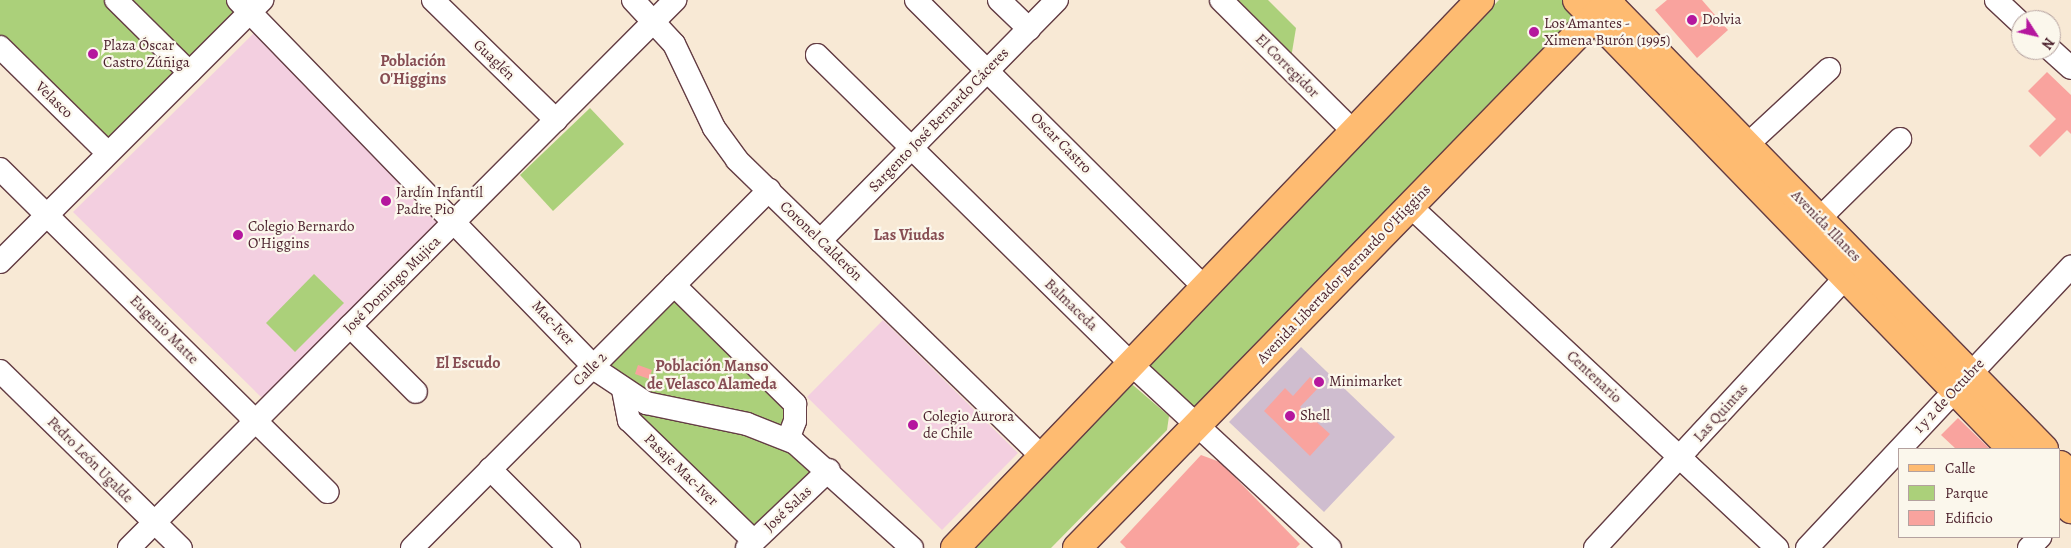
<!DOCTYPE html>
<meta charset="utf-8">
<style>
body{margin:0}
#map{position:relative;width:2071px;height:548px;overflow:hidden;background:#f8e9d5;font-family:Alegreya,serif}
div>[style]{position:absolute}
.built>*{inset:0;background:#f3cfe0}
.industrial>*{inset:0;background:#cfbdcf}
.green>*{inset:0;background:#abd07a}
.building>*{inset:0;background:#f9a39e}
.roads{filter:drop-shadow(1px 0 #643d44) drop-shadow(-1px 0 #643d44) drop-shadow(0 1px #643d44) drop-shadow(0 -1px #643d44)}
.minor>*{height:22px;margin:-11px;padding:0 11px;transform-origin:11px;border-radius:11px;background:#fff}
.major>*{height:28px;margin:-14px;padding:0 14px;transform-origin:14px;border-radius:14px;background:#febb71}
.dots>*{width:14px;height:14px;translate:-50% -50%;box-sizing:border-box;border:2px solid #fbf7ec;border-radius:50%}
span{translate:-50% -50%;white-space:nowrap;text-align:center;line-height:1.15;-webkit-text-stroke:4.5px #fbf7ec;paint-order:stroke}
.poi-label{font-size:15px;color:#4a1f2b}
.left{translate:0 -50%;text-align:left}
.street-label{font-size:15px;color:#4a1f2b}
.neighbourhood-label{font-size:16px;color:#874d53;font-weight:700}
.legend{position:absolute;left:1898px;top:448px;width:162px;height:90px;box-sizing:border-box;background:#fbf7ec;border:1px solid #b4a19f;margin:0;padding:6px 9px;list-style:none;font-size:15px;color:#4a1f2b}
.legend li{display:flex;align-items:center;gap:10px;height:25px}
.legend b{width:25px;border:1px solid #b4a19f}
.north{position:absolute;left:2011px;top:10px;width:50px;height:50px;box-sizing:border-box;background:#fbf7ec;border:1px solid #b4a19f;border-radius:50%;rotate:125deg;font-size:14px;font-weight:700;line-height:20px;text-align:center;color:#4a1f2b}
.north::after{content:'';display:block;margin:auto;width:18px;height:22px;background:#b5179e;clip-path:polygon(50% 0,100% 100%,50% 72%,0 100%)}
</style>
<div id="map">
<div class="built">
<i style="clip-path:polygon(257px 30px,444px 217px,263px 399px,73px 212px)"></i>
<i style="clip-path:polygon(883px 320px,1018px 453px,942px 530px,807px 397px)"></i>
</div>
<div class="industrial">
<i style="clip-path:polygon(1301px 347px,1395px 437px,1324px 512px,1229px 422px)"></i>
</div>
<div class="green">
<i style="clip-path:polygon(0 0,108px 0,180px 71px,109px 143px,0 35px)"></i>
<i style="clip-path:polygon(125px 0,230px 0,241px 11px,189px 63px)"></i>
<i style="clip-path:polygon(1233px 0,1268px 0,1296px 28px,1291px 58px)"></i>
<i style="clip-path:polygon(1499px 0,1565px 0,1585px 19px,1198px 415px,1145px 367px)"></i>
<i style="clip-path:polygon(590px 108px,624px 144px,553px 211px,520px 175px)"></i>
<i style="clip-path:polygon(314px 274px,344px 303px,295px 352px,266px 323px)"></i>
<i style="clip-path:polygon(678px 296px,787px 404px,818px 470px,753px 533px,633px 417px,612px 370px,610px 362px)"></i>
<i style="clip-path:polygon(1127px 380px,1169px 416px,1167px 430px,1051px 548px,964px 548px)"></i>
</div>
<div class="building">
<i style="clip-path:polygon(1667px 0,1702px 0,1728px 30px,1697px 58px,1655px 10px)"></i>
<i style="clip-path:polygon(2047px 72px,2071px 95px,2071px 134px,2067px 130px,2040px 157px,2029px 146px,2056px 119px,2028px 91px)"></i>
<i style="clip-path:polygon(638px 365px,652px 370px,649px 379px,635px 374px)"></i>
<i style="clip-path:polygon(1310px 377px,1320px 386px,1300px 407px,1330px 434px,1310px 456px,1264px 411px,1285px 388px,1293px 396px)"></i>
<i style="clip-path:polygon(1958px 418px,1990px 449px,1956px 449px,1941px 435px)"></i>
<i style="clip-path:polygon(1201px 455px,1220px 462px,1300px 544px,1296px 548px,1126px 548px,1120px 542px)"></i>
</div>
<div class="roads">
<div class="minor">
<i style="left:116px;top:0;width:103px;rotate:44.6deg"></i>
<i style="left:238px;top:0;width:517px;rotate:45.86deg"></i>
<i style="left:598px;top:371px;width:58px;rotate:33.7deg"></i>
<i style="left:646px;top:403px;width:103px;rotate:11.7deg"></i>
<i style="left:747px;top:424px;width:52px;rotate:21.6deg"></i>
<i style="left:795px;top:443px;width:157px;rotate:41.9deg"></i>
<i style="left:433px;top:0;width:172px;rotate:44.3deg"></i>
<i style="left:633px;top:0;width:60px;rotate:47deg"></i>
<i style="left:674px;top:44px;width:93px;rotate:64.5deg"></i>
<i style="left:714px;top:128px;width:39px;rotate:54deg"></i>
<i style="left:737px;top:160px;width:426px;rotate:44.2deg"></i>
<i style="left:916px;top:0;width:408px;rotate:44.9deg"></i>
<i style="left:999px;top:0;width:42px;rotate:44deg"></i>
<i style="left:1221px;top:0;width:187px;rotate:44.8deg"></i>
<i style="left:1996px;top:0;width:34px;rotate:43deg"></i>
<i style="left:0;top:47px;width:151px;rotate:44.5deg"></i>
<i style="left:2051px;top:50px;width:27px;rotate:42deg"></i>
<i style="left:817px;top:55px;width:441px;rotate:44.5deg"></i>
<i style="left:1131px;top:364px;width:271px;rotate:42.8deg"></i>
<i style="left:1747px;top:145px;width:112px;rotate:-42.8deg"></i>
<i style="left:0;top:169px;width:460px;rotate:44.6deg"></i>
<i style="left:1410px;top:206px;width:502px;rotate:42.98deg"></i>
<i style="left:1819px;top:219px;width:114px;rotate:-44.6deg"></i>
<i style="left:820px;top:241px;width:338px;rotate:-45.5deg"></i>
<i style="left:0;top:262px;width:371px;rotate:-45deg"></i>
<i style="left:674px;top:285px;width:170px;rotate:44.5deg"></i>
<i style="left:795px;top:404px;width:17px;rotate:90deg"></i>
<i style="left:795px;top:421px;width:19px;rotate:111deg"></i>
<i style="left:350px;top:326px;width:93px;rotate:45deg"></i>
<i style="left:0;top:371px;width:253px;rotate:44.4deg"></i>
<i style="left:623px;top:390px;width:31px;rotate:79deg"></i>
<i style="left:629px;top:420px;width:174px;rotate:44.1deg"></i>
<i style="left:490px;top:469px;width:112px;rotate:45deg"></i>
<i style="left:129px;top:548px;width:774px;rotate:-45.1deg"></i>
<i style="left:412px;top:548px;width:506px;rotate:-45.08deg"></i>
<i style="left:747px;top:548px;width:113px;rotate:-43.6deg"></i>
<i style="left:1595px;top:548px;width:369px;rotate:-47.2deg"></i>
<i style="left:1807px;top:548px;width:386px;rotate:-46.8deg"></i>
<i style="left:2029px;top:548px;width:16px;rotate:-45deg"></i>
</div>
<div class="major">
<i style="left:1577px;top:0;width:625px;rotate:45.91deg"></i>
<i style="left:1605px;top:0;width:628px;rotate:45.65deg"></i>
<i style="left:2060px;top:465px;width:16px;rotate:45deg"></i>
<i style="left:2060px;top:498px;width:16px;rotate:45deg"></i>
<i style="left:955px;top:548px;width:759px;rotate:-46.23deg"></i>
<i style="left:1077px;top:548px;width:765px;rotate:-45.74deg"></i>
</div>
</div>
<div class="dots">
<i style="left:1692px;top:20px;background:#b5179e"></i>
<i style="left:1534px;top:32px;background:#b5179e"></i>
<i style="left:93px;top:54px;background:#b5179e"></i>
<i style="left:386px;top:201px;background:#b5179e"></i>
<i style="left:238px;top:235px;background:#b5179e"></i>
<i style="left:1319px;top:382px;background:#b5179e"></i>
<i style="left:1290px;top:416px;background:#b5179e"></i>
<i style="left:913px;top:425px;background:#b5179e"></i>
</div>
<div class="poi-label">
<span class="left" style="left:1702px;top:20px">Dolvia</span>
<span class="left" style="left:1544px;top:32px">Los Amantes -<br>Ximena Burón (1995)</span>
<span class="left" style="left:103px;top:54px">Plaza Óscar<br>Castro Zúñiga</span>
<span class="left" style="left:396px;top:201px">Jardín Infantíl<br>Padre Pio</span>
<span class="left" style="left:248px;top:235px">Colegio Bernardo<br>O'Higgins</span>
<span class="left" style="left:1329px;top:382px">Minimarket</span>
<span class="left" style="left:923px;top:425px">Colegio Aurora<br>de Chile</span>
<span class="left" style="left:1300px;top:416px">Shell</span>
</div>
<div class="street-label">
<span style="left:494px;top:60px;rotate:44deg">Guaglén</span>
<span style="left:1287px;top:66px;rotate:45deg">El Corregidor</span>
<span style="left:54px;top:100px;rotate:44deg">Velasco</span>
<span style="left:939px;top:120px;rotate:-46deg">Sargento José Bernardo Cáceres</span>
<span style="left:1061px;top:143px;rotate:45deg">Oscar Castro</span>
<span style="left:1826px;top:226px;rotate:46deg">Avenida Illanes</span>
<span style="left:821px;top:241px;rotate:44deg">Coronel Calderón</span>
<span style="left:1344px;top:274px;rotate:-46deg">Avenida Libertador Bernardo O'Higgins</span>
<span style="left:392px;top:285px;rotate:-45deg">José Domingo Mujica</span>
<span style="left:1071px;top:305px;rotate:44deg">Balmaceda</span>
<span style="left:553px;top:323px;rotate:47deg">Mac-Iver</span>
<span style="left:164px;top:330px;rotate:45deg">Eugenio Matte</span>
<span style="left:590px;top:369px;rotate:-45deg">Calle 2</span>
<span style="left:1594px;top:377px;rotate:43deg">Centenario</span>
<span style="left:1949px;top:396px;rotate:-47deg">1 y 2 de Octubre</span>
<span style="left:1721px;top:413px;rotate:-48deg">Las Quintas</span>
<span style="left:90px;top:460px;rotate:45deg">Pedro León Ugalde</span>
<span style="left:681px;top:470px;rotate:44deg">Pasaje Mac-Iver</span>
<span style="left:788px;top:509px;rotate:-43deg">José Salas</span>
</div>
<div class="neighbourhood-label">
<span style="left:413px;top:70px">Población<br>O'Higgins</span>
<span style="left:909px;top:235px">Las Viudas</span>
<span style="left:468px;top:363px">El Escudo</span>
<span style="left:712px;top:375px">Población Manso<br>de Velasco Alameda</span>
</div>
<ul class="legend">
<li><b style="height:6px;background:#febb71"></b>Calle</li>
<li><b style="height:14px;background:#abd07a"></b>Parque</li>
<li><b style="height:14px;background:#f9a39e"></b>Edificio</li>
</ul>
<div class="north">N</div>
</div>
